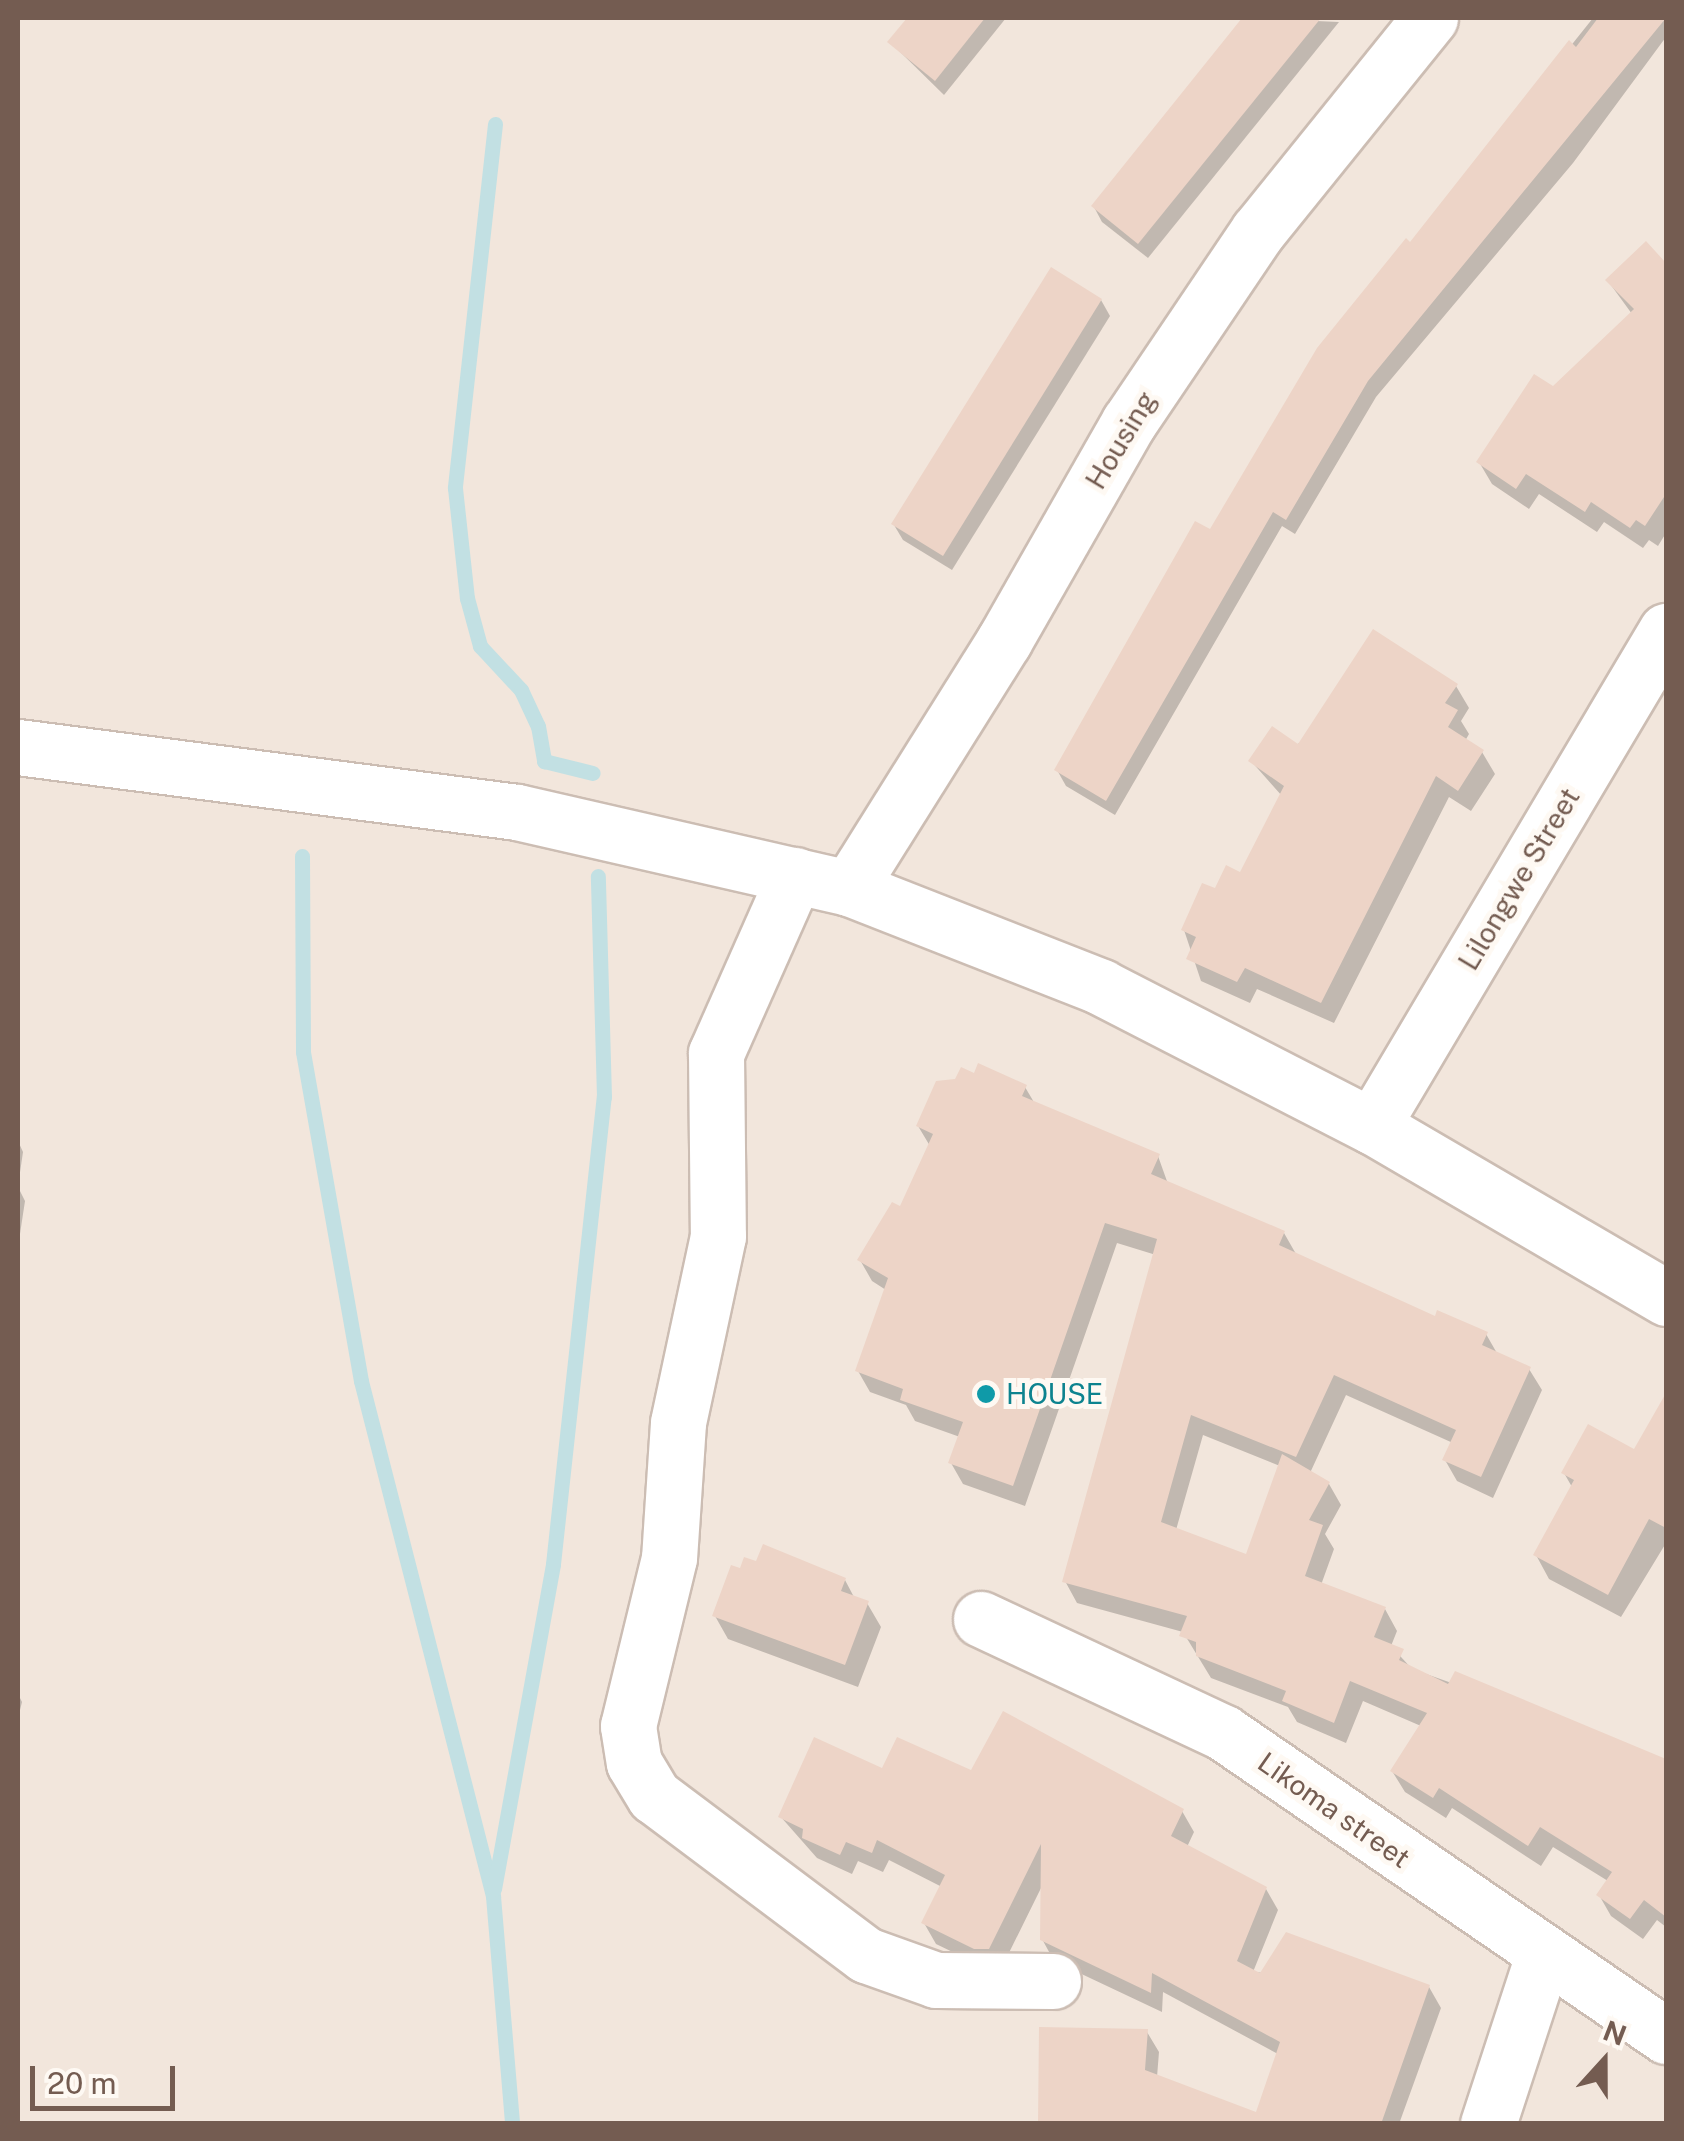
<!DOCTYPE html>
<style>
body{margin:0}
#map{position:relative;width:1684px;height:2141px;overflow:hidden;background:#fbf4ec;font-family:"Public Sans",sans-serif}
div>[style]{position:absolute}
.residential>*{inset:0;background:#f2e6dc}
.shadow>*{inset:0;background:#0003}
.stream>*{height:15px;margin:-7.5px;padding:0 7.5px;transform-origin:7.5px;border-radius:7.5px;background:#c2e0e3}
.building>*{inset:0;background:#edd4c7}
.roads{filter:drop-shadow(2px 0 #ccbdb3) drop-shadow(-2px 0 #ccbdb3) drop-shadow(0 2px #ccbdb3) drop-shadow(0 -2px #ccbdb3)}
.minor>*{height:55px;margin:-27.5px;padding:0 27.5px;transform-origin:27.5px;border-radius:27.5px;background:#fff}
.dots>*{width:28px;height:28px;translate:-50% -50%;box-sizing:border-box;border:5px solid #fef9f3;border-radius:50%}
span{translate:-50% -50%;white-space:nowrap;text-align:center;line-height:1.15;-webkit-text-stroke:10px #fef9f3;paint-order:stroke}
.street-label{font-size:28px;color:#745c51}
.culture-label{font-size:28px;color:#0d838f}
.left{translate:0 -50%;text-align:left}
.frame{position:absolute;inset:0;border:20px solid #745c51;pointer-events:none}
.north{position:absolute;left:1554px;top:2011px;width:100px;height:100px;-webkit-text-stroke:8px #fef9f3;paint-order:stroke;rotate:21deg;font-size:28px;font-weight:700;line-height:40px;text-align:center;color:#745c51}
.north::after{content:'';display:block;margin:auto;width:35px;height:45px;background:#745c51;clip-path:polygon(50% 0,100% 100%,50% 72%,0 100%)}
.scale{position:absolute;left:30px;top:2066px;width:145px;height:45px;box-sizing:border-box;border:5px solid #745c51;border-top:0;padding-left:12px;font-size:30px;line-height:35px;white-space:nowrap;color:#745c51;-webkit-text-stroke:8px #fef9f3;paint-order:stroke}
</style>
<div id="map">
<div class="residential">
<i style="clip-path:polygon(18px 18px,1666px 18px,1666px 2123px,18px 2123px)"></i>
</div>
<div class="shadow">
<i style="clip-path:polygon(910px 18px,1006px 18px,944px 95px,890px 42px)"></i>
<i style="clip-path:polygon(1247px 18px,1339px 22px,1148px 258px,1102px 222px,1094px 207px)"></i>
<i style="clip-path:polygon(1593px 18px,1666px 18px,1666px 37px,1573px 163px,1376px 397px,1295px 534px,1282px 526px,1115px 815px,1066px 786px,1057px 770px,1210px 533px,1411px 246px)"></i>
<i style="clip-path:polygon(1646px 245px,1666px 264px,1666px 533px,1658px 546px,1649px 540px,1643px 548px,1604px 522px,1597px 532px,1539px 494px,1529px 509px,1492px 484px,1479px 462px,1632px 314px,1608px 281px)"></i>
<i style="clip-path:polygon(1101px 300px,1110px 316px,952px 570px,903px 540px,894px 525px)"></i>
<i style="clip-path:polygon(1456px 686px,1469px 708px,1461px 721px,1469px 734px,1465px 741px,1482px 752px,1495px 774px,1471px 811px,1449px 797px,1334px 1023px,1257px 989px,1250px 1003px,1201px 981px,1184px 930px,1216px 892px,1241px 876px,1282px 796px,1251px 761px)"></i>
<i style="clip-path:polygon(evenodd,1025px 1087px,1035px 1104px,1158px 1156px,1168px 1184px,1284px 1233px,1296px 1254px,1436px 1319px,1486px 1334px,1498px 1355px,1529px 1369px,1542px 1390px,1493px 1498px,1457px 1481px,1445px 1460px,1453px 1443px,1346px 1395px,1310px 1473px,1329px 1484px,1341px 1505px,1325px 1534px,1334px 1549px,1321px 1585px,1385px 1609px,1397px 1631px,1391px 1646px,1412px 1669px,1638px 1749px,1666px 1770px,1666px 1927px,1657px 1920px,1643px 1939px,1611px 1916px,1599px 1895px,1608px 1881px,1553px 1847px,1541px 1866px,1452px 1808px,1446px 1818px,1405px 1792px,1392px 1771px,1421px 1726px,1363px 1701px,1346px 1743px,1297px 1722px,1288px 1707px,1211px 1678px,1183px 1632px,1077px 1603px,1065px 1581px,1156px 1255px,1117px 1243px,1025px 1506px,963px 1484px,951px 1463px,960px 1437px,915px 1421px,906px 1405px,870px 1392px,858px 1371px,886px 1290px,872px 1281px,860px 1260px,901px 1210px,930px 1146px,918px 1126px,1025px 1087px,1203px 1435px,1280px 1466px,1247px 1557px,1176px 1530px,1203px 1435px)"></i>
<i style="clip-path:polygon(18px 1141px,23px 1152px,18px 1186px)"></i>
<i style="clip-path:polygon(18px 1187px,25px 1201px,18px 1247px)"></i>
<i style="clip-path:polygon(1648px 1430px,1666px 1440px,1666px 1543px,1621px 1617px,1549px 1579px,1536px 1555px,1572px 1487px,1564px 1473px,1635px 1453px)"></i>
<i style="clip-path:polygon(758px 1565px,845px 1580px,855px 1599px,867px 1603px,881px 1627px,858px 1687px,728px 1639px,715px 1616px,742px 1571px)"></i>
<i style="clip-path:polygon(18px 1694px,22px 1702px,18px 1718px)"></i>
<i style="clip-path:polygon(884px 1772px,973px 1774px,1182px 1811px,1194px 1832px,1187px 1847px,1266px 1889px,1278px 1910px,1253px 1972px,1429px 1987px,1441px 2008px,1399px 2124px,1040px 2124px,1147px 2032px,1159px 2052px,1157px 2077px,1257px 2115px,1278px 2054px,1163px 1992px,1162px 2012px,1054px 1961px,1042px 1939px,1043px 1884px,1001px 1969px,988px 1969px,936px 1944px,924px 1923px,942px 1887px,889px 1860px,883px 1872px,858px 1861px,852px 1874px,817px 1858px,780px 1816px)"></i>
</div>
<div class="stream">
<i style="left:495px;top:124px;width:366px;rotate:96.3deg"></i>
<i style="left:455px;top:488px;width:111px;rotate:83.8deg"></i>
<i style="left:467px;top:598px;width:50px;rotate:74.8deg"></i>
<i style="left:480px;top:646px;width:60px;rotate:47deg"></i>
<i style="left:521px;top:690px;width:40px;rotate:65deg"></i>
<i style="left:538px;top:726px;width:36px;rotate:80deg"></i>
<i style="left:544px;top:761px;width:50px;rotate:13.8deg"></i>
<i style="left:302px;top:856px;width:196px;rotate:89.7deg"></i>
<i style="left:303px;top:1052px;width:334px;rotate:80deg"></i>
<i style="left:361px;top:1381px;width:532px;rotate:75.62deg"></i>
<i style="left:493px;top:1896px;width:229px;rotate:85.2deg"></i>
<i style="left:494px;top:1889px;width:330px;rotate:-79.7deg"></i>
<i style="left:553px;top:1564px;width:470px;rotate:-83.8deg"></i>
<i style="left:604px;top:1097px;width:221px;rotate:-91.6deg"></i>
</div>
<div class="building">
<i style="clip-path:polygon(907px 18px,985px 18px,935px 81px,887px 42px)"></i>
<i style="clip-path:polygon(1242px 18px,1321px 18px,1138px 244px,1091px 206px)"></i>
<i style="clip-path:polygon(1598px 18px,1666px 18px,1368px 381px,1286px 520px,1273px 512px,1106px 801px,1054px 770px,1195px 521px,1210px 529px,1317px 348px,1406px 238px,1410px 242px,1569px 40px,1576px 47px)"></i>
<i style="clip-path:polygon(1646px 241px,1666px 263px,1666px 494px,1645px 526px,1636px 520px,1630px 528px,1591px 502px,1585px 512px,1526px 474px,1516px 489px,1476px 462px,1534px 374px,1553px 386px,1634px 309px,1605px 280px)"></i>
<i style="clip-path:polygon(1051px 267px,1102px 299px,943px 556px,891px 524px)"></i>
<i style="clip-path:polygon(1373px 629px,1458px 684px,1445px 703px,1458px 710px,1448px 727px,1484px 750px,1458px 791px,1436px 776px,1321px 1003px,1245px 968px,1237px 982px,1186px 959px,1196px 937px,1181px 930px,1202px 883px,1215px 888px,1226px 865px,1240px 872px,1284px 786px,1248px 761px,1272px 726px,1298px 744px)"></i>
<i style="clip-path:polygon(978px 1063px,1027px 1085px,1022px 1096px,1160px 1154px,1151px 1174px,1285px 1231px,1279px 1245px,1435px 1316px,1437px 1310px,1488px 1332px,1482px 1345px,1531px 1367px,1481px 1477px,1442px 1460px,1456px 1430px,1334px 1375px,1296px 1457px,1191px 1415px,1161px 1522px,1246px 1554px,1282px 1454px,1330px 1482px,1309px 1520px,1323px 1525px,1305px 1576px,1386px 1607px,1374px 1637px,1404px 1649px,1399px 1660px,1448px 1684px,1455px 1671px,1666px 1759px,1666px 1917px,1644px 1900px,1630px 1919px,1596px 1895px,1612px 1872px,1540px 1827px,1528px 1846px,1439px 1788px,1433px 1798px,1390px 1771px,1427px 1713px,1350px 1681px,1334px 1723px,1282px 1701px,1286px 1691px,1196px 1656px,1196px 1642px,1179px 1636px,1187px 1616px,1062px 1582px,1157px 1239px,1105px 1223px,1013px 1486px,948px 1463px,963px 1422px,900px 1400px,903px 1389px,855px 1371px,888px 1278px,857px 1260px,892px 1202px,900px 1206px,933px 1134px,916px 1126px,936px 1081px,955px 1079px,961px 1067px,974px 1073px)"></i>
<i style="clip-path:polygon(1666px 1393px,1666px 1528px,1649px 1519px,1608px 1595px,1533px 1555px,1574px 1480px,1561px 1473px,1588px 1424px,1634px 1449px)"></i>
<i style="clip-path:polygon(763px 1544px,846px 1578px,841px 1591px,869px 1601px,845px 1665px,712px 1616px,731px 1565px,740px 1568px,744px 1557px,756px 1561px)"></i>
<i style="clip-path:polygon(1003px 1711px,1184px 1809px,1171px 1836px,1267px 1887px,1237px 1961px,1260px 1973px,1286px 1932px,1430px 1985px,1381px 2124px,1038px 2124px,1039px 2027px,1148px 2029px,1145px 2070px,1256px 2112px,1280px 2042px,1152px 1973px,1151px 1993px,1040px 1940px,1041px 1844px,989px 1949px,974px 1949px,921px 1923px,945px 1875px,877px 1840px,872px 1853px,846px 1842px,840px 1855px,802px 1838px,803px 1829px,778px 1817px,814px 1737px,882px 1768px,897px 1737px,971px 1770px)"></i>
</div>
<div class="roads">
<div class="minor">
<i style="left:18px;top:747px;width:503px;rotate:7.42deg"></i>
<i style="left:517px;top:812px;width:341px;rotate:12.9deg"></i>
<i style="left:849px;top:888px;width:271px;rotate:21.4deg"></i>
<i style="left:1101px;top:987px;width:305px;rotate:27.2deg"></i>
<i style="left:1372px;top:1126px;width:341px;rotate:30.3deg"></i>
<i style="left:795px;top:875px;width:195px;rotate:113.9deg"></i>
<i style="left:716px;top:1053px;width:183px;rotate:89.4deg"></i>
<i style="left:718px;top:1236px;width:191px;rotate:102.1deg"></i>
<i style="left:678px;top:1423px;width:135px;rotate:93.8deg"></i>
<i style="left:669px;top:1558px;width:173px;rotate:103.7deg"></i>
<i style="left:628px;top:1726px;width:37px;rotate:81deg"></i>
<i style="left:634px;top:1763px;width:39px;rotate:59deg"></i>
<i style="left:654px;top:1796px;width:265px;rotate:36.9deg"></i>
<i style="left:866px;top:1955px;width:74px;rotate:19.7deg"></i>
<i style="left:936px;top:1980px;width:117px;rotate:0.5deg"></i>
<i style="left:849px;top:888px;width:292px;rotate:-57.9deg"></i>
<i style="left:1004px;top:641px;width:252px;rotate:-60.3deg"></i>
<i style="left:1129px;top:422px;width:230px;rotate:-56deg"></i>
<i style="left:1258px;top:231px;width:274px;rotate:-51.1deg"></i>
<i style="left:1372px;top:1126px;width:576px;rotate:-59.29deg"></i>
<i style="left:981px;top:1619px;width:268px;rotate:25.1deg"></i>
<i style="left:1224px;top:1733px;width:536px;rotate:34.43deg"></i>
<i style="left:1488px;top:2124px;width:177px;rotate:-71.9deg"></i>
</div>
</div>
<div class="dots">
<i style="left:986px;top:1394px;background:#0f9aa8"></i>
</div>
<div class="street-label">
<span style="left:1121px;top:440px;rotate:-59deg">Housing</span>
<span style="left:1519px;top:879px;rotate:-59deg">Lilongwe Street</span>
<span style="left:1334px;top:1810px;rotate:35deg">Likoma street</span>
</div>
<div class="culture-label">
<span class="left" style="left:1006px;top:1394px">HOUSE</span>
</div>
<div class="frame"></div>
<div class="north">N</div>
<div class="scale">20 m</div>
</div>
